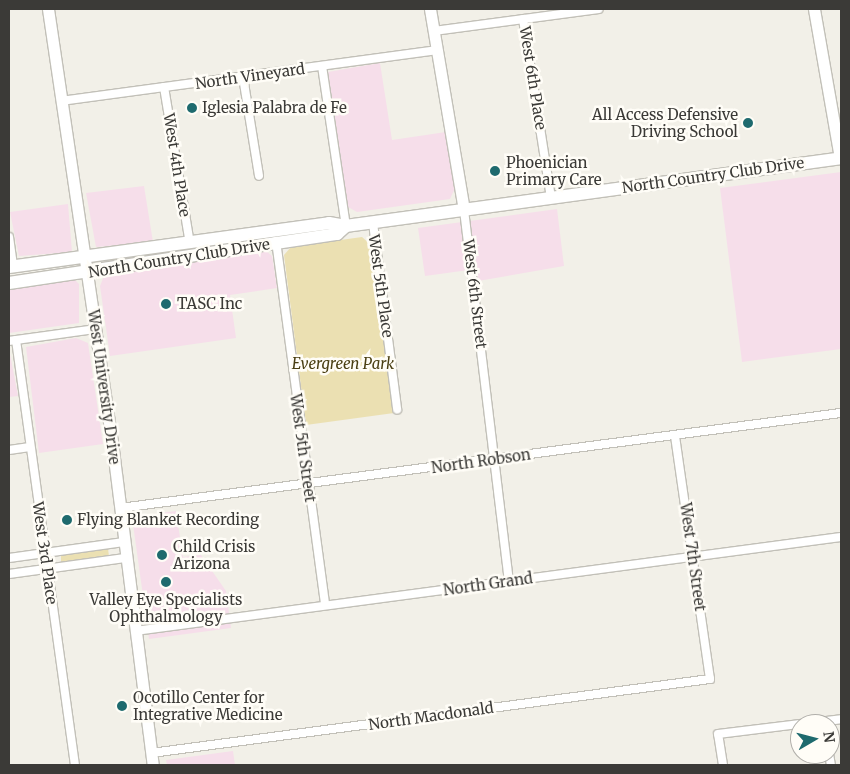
<!DOCTYPE html>
<style>
body{margin:0}
#map{position:relative;width:850px;height:774px;overflow:hidden;background:#f2f0e8;font-family:Merriweather,serif}
div>[style]{position:absolute}
.commercial>*{inset:0;background:#f6deea}
.green>*{inset:0;background:#ebe0b2}
.roads{filter:drop-shadow(1px 0 #c2c0b8) drop-shadow(-1px 0 #c2c0b8) drop-shadow(0 1px #c2c0b8) drop-shadow(0 -1px #c2c0b8)}
.street>*{height:8px;margin:-4px;padding:0 4px;transform-origin:4px;border-radius:4px;background:#fff}
.secondary>*{height:11px;margin:-5.5px;padding:0 5.5px;transform-origin:5.5px;border-radius:5.5px;background:#fff}
.primary>*{height:12px;margin:-6px;padding:0 6px;transform-origin:6px;border-radius:6px;background:#fff}
.dots>*{width:14px;height:14px;translate:-50% -50%;box-sizing:border-box;border:2px solid #fffdf7;border-radius:50%}
span{translate:-50% -50%;white-space:nowrap;text-align:center;line-height:1.15;-webkit-text-stroke:5px #fffdf7;paint-order:stroke}
.street-label{font-size:15px;color:#3b3a37}
.poi-label{font-size:15px;color:#3b3a37}
.left{translate:0 -50%;text-align:left}
.right{translate:-100% -50%;text-align:right}
.park-label{font-size:15px;color:#493e12;font-style:italic}
.frame{position:absolute;inset:0;border:10px solid #3b3a37;pointer-events:none}
.north{position:absolute;left:790px;top:714px;width:50px;height:50px;box-sizing:border-box;background:#fffdf7;border:1px solid #b1afaa;border-radius:50%;rotate:82deg;font-size:14px;font-weight:700;line-height:20px;text-align:center;color:#3b3a37}
.north::after{content:'';display:block;margin:auto;width:18px;height:22px;background:#1e6a6e;clip-path:polygon(50% 0,100% 100%,50% 72%,0 100%)}
</style>
<div id="map">
<div class="commercial">
<i style="clip-path:polygon(380px 63px,392px 140px,446px 132px,455px 188px,450px 199px,357px 212px,348px 207px,328px 72px)"></i>
<i style="clip-path:polygon(841px 172px,841px 349px,742px 362px,720px 188px)"></i>
<i style="clip-path:polygon(144px 186px,153px 242px,96px 247px,86px 193px)"></i>
<i style="clip-path:polygon(68px 204px,72px 252px,19px 256px,10px 212px)"></i>
<i style="clip-path:polygon(557px 209px,564px 266px,478px 281px,476px 269px,425px 276px,418px 228px)"></i>
<i style="clip-path:polygon(266px 251px,272px 256px,277px 288px,230px 295px,236px 338px,110px 356px,100px 286px,104px 276px)"></i>
<i style="clip-path:polygon(75px 280px,79px 284px,79px 323px,9px 333px,9px 289px)"></i>
<i style="clip-path:polygon(76px 338px,88px 343px,103px 444px,39px 453px,26px 347px)"></i>
<i style="clip-path:polygon(9px 349px,18px 396px,9px 397px)"></i>
<i style="clip-path:polygon(176px 511px,183px 557px,201px 555px,226px 591px,231px 628px,149px 639px,132px 517px)"></i>
<i style="clip-path:polygon(233px 751px,235px 765px,167px 765px,166px 760px)"></i>
</div>
<div class="green">
<i style="clip-path:polygon(362px 237px,371px 245px,394px 413px,306px 425px,284px 255px,291px 247px)"></i>
<i style="clip-path:polygon(108px 548px,109px 557px,61px 564px,61px 553px)"></i>
</div>
<div class="roads">
<div class="street">
<i style="left:523px;top:19px;width:180px;rotate:81.1deg"></i>
<i style="left:434px;top:31px;width:166px;rotate:-7.6deg"></i>
<i style="left:322px;top:66px;width:162px;rotate:81.5deg"></i>
<i style="left:243px;top:77px;width:100px;rotate:80.8deg"></i>
<i style="left:164px;top:87px;width:159px;rotate:80.6deg"></i>
<i style="left:61px;top:101px;width:380px;rotate:-7.7deg"></i>
<i style="left:464px;top:210px;width:374px;rotate:83.1deg"></i>
<i style="left:373px;top:223px;width:188px;rotate:82.6deg"></i>
<i style="left:9px;top:237px;width:29px;rotate:82deg"></i>
<i style="left:276px;top:241px;width:367px;rotate:82.3deg"></i>
<i style="left:16px;top:340px;width:429px;rotate:82.1deg"></i>
<i style="left:9px;top:341px;width:88px;rotate:-7.9deg"></i>
<i style="left:9px;top:450px;width:21px;rotate:-8deg"></i>
<i style="left:120px;top:508px;width:727px;rotate:-7.51deg"></i>
<i style="left:9px;top:558px;width:116px;rotate:-7.9deg"></i>
<i style="left:9px;top:574px;width:117px;rotate:-7.9deg"></i>
<i style="left:135px;top:631px;width:712px;rotate:-7.58deg"></i>
<i style="left:802px;top:724px;width:39px;rotate:-7deg"></i>
<i style="left:151px;top:753px;width:564px;rotate:-7.54deg"></i>
<i style="left:710px;top:679px;width:246px;rotate:-98.2deg"></i>
<i style="left:829px;top:754px;width:11px;rotate:80deg"></i>
<i style="left:723px;top:765px;width:31px;rotate:-99deg"></i>
<i style="left:718px;top:734px;width:83px;rotate:-7deg"></i>
</div>
<div class="secondary">
<i style="left:48px;top:9px;width:438px;rotate:81.6deg"></i>
<i style="left:112px;top:442px;width:326px;rotate:82.8deg"></i>
<i style="left:430px;top:9px;width:204px;rotate:80.4deg"></i>
<i style="left:814px;top:9px;width:151px;rotate:80.1deg"></i>
</div>
<div class="primary">
<i style="left:9px;top:267px;width:323px;rotate:-7.8deg"></i>
<i style="left:329px;top:223px;width:17px;rotate:10deg"></i>
<i style="left:346px;top:226px;width:500px;rotate:-7.8deg"></i>
<i style="left:9px;top:283px;width:332px;rotate:-8.5deg"></i>
<i style="left:337px;top:234px;width:12px;rotate:-42deg"></i>
</div>
</div>
<div class="dots">
<i style="left:192px;top:108px;background:#1e6a6e"></i>
<i style="left:748px;top:123px;background:#1e6a6e"></i>
<i style="left:495px;top:171px;background:#1e6a6e"></i>
<i style="left:166px;top:304px;background:#1e6a6e"></i>
<i style="left:67px;top:520px;background:#1e6a6e"></i>
<i style="left:162px;top:555px;background:#1e6a6e"></i>
<i style="left:166px;top:582px;background:#1e6a6e"></i>
<i style="left:122px;top:706px;background:#1e6a6e"></i>
</div>
<div class="street-label">
<span style="left:250px;top:76px;rotate:-8deg">North Vineyard</span>
<span style="left:533px;top:78px;rotate:81deg">West 6th Place</span>
<span style="left:177px;top:165px;rotate:81deg">West 4th Place</span>
<span style="left:713px;top:175px;rotate:-8deg">North Country Club Drive</span>
<span style="left:179px;top:258px;rotate:-9deg">North Country Club Drive</span>
<span style="left:381px;top:286px;rotate:82deg">West 5th Place</span>
<span style="left:475px;top:294px;rotate:83deg">West 6th Street</span>
<span style="left:104px;top:387px;rotate:82deg">West University Drive</span>
<span style="left:303px;top:448px;rotate:82deg">West 5th Street</span>
<span style="left:481px;top:461px;rotate:-8deg">North Robson</span>
<span style="left:45px;top:553px;rotate:82deg">West 3rd Place</span>
<span style="left:693px;top:557px;rotate:82deg">West 7th Street</span>
<span style="left:488px;top:584px;rotate:-8deg">North Grand</span>
<span style="left:431px;top:716px;rotate:-8deg">North Macdonald</span>
</div>
<div class="poi-label">
<span class="left" style="left:202px;top:108px">Iglesia Palabra de Fe</span>
<span class="right" style="left:738px;top:123px">All Access Defensive<br>Driving School</span>
<span class="left" style="left:506px;top:171px">Phoenician<br>Primary Care</span>
<span class="left" style="left:177px;top:304px">TASC Inc</span>
<span class="left" style="left:77px;top:520px">Flying Blanket Recording</span>
<span class="left" style="left:173px;top:555px">Child Crisis<br>Arizona</span>
<span style="left:166px;top:608px">Valley Eye Specialists<br>Ophthalmology</span>
<span class="left" style="left:133px;top:706px">Ocotillo Center for<br>Integrative Medicine</span>
</div>
<div class="park-label">
<span style="left:343px;top:364px">Evergreen Park</span>
</div>
<div class="frame"></div>
<div class="north">N</div>
</div>
